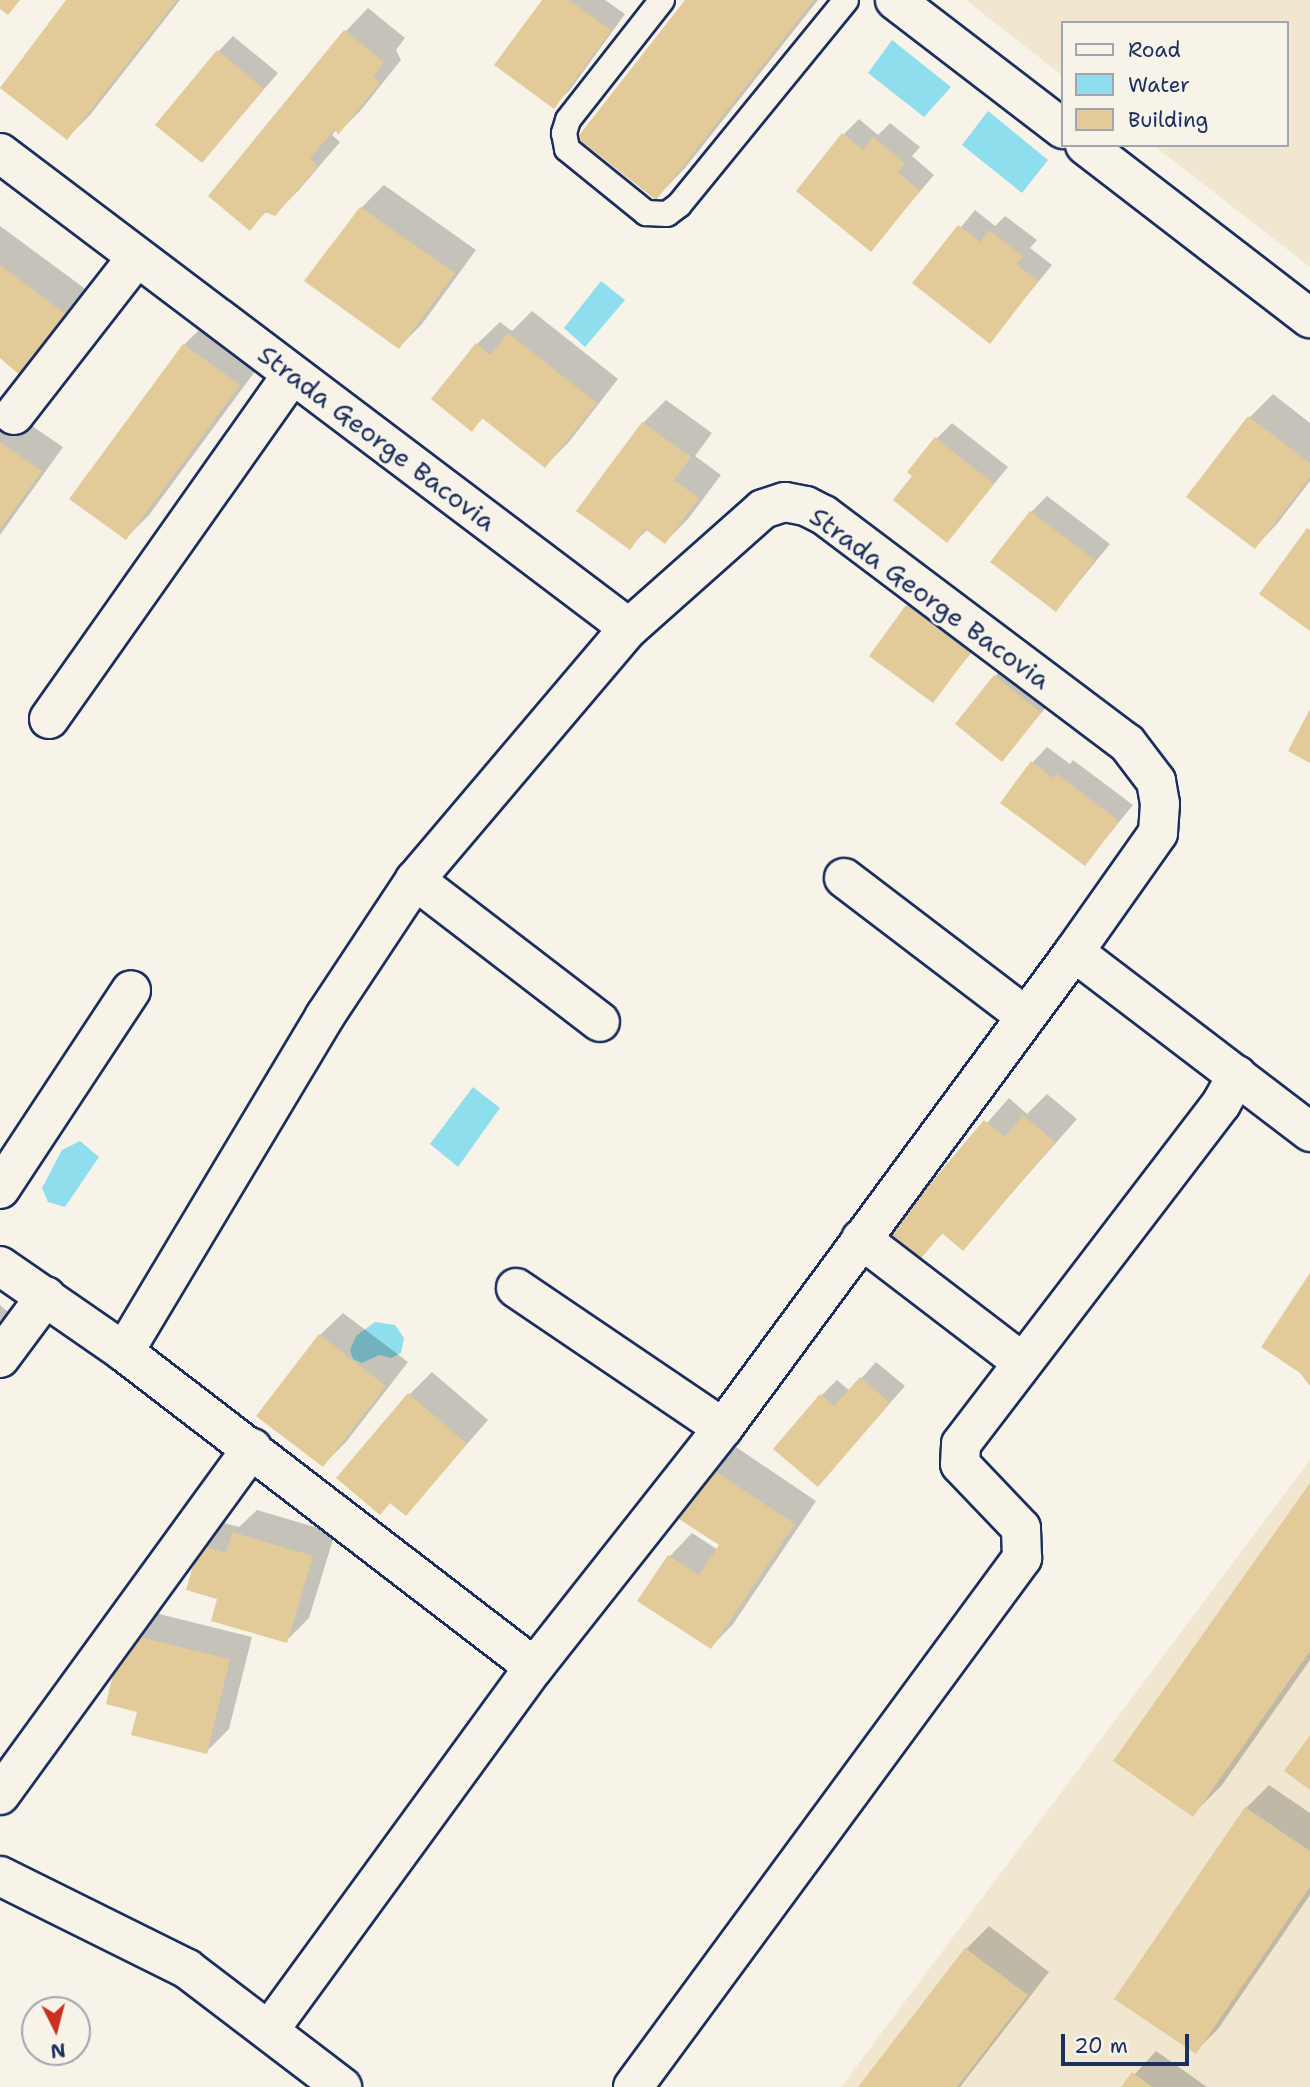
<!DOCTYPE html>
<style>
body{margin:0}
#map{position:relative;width:1310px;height:2087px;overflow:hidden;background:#f7f3e8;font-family:"Shantell Sans",sans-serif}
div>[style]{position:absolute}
.built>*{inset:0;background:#f1e7d0}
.water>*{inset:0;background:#8fdeed}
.shadow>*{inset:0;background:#0003}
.building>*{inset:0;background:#e3ca99}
.roads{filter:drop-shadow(2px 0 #1b2f5e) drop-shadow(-2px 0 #1b2f5e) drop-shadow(0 2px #1b2f5e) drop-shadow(0 -2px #1b2f5e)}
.lane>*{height:24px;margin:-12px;padding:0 12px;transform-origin:12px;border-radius:12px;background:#f7f3e8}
.street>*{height:38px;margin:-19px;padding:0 19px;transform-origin:19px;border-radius:19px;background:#f7f3e8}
span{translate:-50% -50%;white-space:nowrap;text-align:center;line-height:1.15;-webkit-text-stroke:5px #f7f3e8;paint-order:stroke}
.street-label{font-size:26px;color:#1b2f5e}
.legend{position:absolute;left:1061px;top:21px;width:228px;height:126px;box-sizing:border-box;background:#f7f3e8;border:2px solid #9fa5b1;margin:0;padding:9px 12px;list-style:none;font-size:21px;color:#1b2f5e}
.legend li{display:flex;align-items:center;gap:14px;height:35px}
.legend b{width:35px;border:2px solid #9fa5b1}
.north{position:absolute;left:21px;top:1996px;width:70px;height:70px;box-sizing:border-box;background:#f7f3e8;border:2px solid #9fa5b1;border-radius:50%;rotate:174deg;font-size:19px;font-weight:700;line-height:28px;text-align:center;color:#1b2f5e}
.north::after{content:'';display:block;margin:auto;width:24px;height:32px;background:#c8321e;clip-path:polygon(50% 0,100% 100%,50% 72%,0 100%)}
.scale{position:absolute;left:1061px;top:2034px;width:128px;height:32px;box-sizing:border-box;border:4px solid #1b2f5e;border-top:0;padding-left:9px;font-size:21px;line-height:24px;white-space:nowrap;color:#1b2f5e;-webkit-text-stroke:5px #f7f3e8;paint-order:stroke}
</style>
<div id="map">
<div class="built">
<i style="clip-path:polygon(966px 0,1310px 0,1310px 267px,1153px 145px,1287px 145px,1287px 23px,1063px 23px,1063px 76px)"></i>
<i style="clip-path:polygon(1310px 1460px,1310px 2087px,841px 2087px)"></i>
</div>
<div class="water">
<i style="clip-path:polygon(892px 40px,951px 87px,924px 117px,868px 73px)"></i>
<i style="clip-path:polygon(988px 111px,1048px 160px,1022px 193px,962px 145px)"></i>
<i style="clip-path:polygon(601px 281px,625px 300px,585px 347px,564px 328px)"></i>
<i style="clip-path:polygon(473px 1087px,500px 1108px,458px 1167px,430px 1144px)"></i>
<i style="clip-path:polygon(80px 1141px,99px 1157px,65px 1207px,48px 1202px,42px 1188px,62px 1150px)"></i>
<i style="clip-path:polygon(375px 1322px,395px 1325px,404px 1338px,401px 1353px,391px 1358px,379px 1355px,362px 1363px,353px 1359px,350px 1350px,356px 1336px)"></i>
</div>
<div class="shadow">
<i style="clip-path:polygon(69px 0,180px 0,90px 115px,67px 138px,1px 87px)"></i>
<i style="clip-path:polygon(544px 0,605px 0,625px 14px,569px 91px,553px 106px)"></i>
<i style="clip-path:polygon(688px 0,818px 0,685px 168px,656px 198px)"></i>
<i style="clip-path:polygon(368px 8px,405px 38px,396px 50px,401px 60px,361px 110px,339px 132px,337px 129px,332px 135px,340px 142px,298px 191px,275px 214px,267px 211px,250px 228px,211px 195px,346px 31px)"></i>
<i style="clip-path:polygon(233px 36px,278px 73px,202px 161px,218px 52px)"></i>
<i style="clip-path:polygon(859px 119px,878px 135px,890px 123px,920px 147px,912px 156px,934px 175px,871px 249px,844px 134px)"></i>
<i style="clip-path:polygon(384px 185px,476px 250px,422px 324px,399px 347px,361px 208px)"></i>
<i style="clip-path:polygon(975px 210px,995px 226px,1005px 216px,1037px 240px,1030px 248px,1052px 265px,990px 341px,915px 283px)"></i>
<i style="clip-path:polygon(0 226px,95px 296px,46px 353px,0 356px)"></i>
<i style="clip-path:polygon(532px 311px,618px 379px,568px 443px,545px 466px,484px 417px,472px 429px,477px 344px,500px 322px,512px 331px)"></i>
<i style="clip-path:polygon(207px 322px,262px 362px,149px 515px,126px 538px,184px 345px)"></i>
<i style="clip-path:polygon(1273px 394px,1310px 423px,1310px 481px,1277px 524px,1255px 547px,1189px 497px,1250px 417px)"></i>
<i style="clip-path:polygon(666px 400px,712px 433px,695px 456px,721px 475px,688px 519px,665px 542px,648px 529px,629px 548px,578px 510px,643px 423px)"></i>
<i style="clip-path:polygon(4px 407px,63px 447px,0 535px,0 411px)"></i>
<i style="clip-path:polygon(952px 423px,1008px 467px,947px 541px,915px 476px,937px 438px)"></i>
<i style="clip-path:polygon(1047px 496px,1110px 544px,1056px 610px,1031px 512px)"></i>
<i style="clip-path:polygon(923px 591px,984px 637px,932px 701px,907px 606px)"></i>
<i style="clip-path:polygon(1011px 661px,1055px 697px,1001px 759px,995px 676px)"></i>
<i style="clip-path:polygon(1047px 747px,1070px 764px,1073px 760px,1133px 805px,1085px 864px,1032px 763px)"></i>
<i style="clip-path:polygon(1047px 1094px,1077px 1119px,963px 1248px,944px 1232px,918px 1259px,889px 1234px,1009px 1098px,1027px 1114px)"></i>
<i style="clip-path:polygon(0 1305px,8px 1312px,0 1321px)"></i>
<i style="clip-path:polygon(343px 1313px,408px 1362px,346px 1442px,323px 1465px,320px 1335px)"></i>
<i style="clip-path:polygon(876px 1362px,905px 1386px,818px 1485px,821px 1396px,837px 1380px,850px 1391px)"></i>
<i style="clip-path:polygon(432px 1372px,488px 1420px,406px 1514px,409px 1395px)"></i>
<i style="clip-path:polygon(736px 1447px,816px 1501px,733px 1624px,711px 1647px,640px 1600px,670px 1556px,692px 1533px,718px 1550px,721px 1545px,713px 1470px)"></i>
<i style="clip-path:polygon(1310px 1486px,1310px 1660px,1222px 1785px,1193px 1814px)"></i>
<i style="clip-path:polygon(257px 1510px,335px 1533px,309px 1618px,286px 1641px,201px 1546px,224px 1523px,239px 1527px)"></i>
<i style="clip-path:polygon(147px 1611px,252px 1637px,229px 1729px,206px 1752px,139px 1711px,108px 1703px)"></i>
<i style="clip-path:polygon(1269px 1785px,1310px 1813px,1310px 1895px,1218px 2029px,1195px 2052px,1246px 1808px)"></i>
<i style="clip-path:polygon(989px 1926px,1049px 1972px,960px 2087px,860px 2087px,966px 1949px)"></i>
<i style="clip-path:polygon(1156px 2051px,1207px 2087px,1123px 2087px)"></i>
</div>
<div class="building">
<i style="clip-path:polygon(0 0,20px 0,8px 15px,0 9px)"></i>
<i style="clip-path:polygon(66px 0,177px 0,67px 140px,0 88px)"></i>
<i style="clip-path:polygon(542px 0,569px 0,611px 30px,554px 109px,494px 65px)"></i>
<i style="clip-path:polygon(685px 0,814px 0,656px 200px,577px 138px)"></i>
<i style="clip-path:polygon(344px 30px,384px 62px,374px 75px,379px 84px,338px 135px,335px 129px,310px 158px,318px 166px,275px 216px,265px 212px,250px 231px,208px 196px)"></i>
<i style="clip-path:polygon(217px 50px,264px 89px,202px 163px,155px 125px)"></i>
<i style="clip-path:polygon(842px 133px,863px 150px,873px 137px,905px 163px,898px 172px,920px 191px,871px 252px,796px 191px)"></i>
<i style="clip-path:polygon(360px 207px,455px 273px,399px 349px,304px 281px)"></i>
<i style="clip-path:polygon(958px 225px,980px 242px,989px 230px,1023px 256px,1016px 264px,1038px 281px,990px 344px,912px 283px)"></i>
<i style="clip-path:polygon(0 265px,74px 320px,23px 378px,0 358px)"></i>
<i style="clip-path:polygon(508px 333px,597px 403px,545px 468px,482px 418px,472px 432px,431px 399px,476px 343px,490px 355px)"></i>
<i style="clip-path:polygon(183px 344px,240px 385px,126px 540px,69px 499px)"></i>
<i style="clip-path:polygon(1248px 416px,1310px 463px,1310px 477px,1255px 549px,1186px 497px)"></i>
<i style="clip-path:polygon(642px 422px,691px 457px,674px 480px,699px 498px,665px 544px,645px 529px,630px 550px,576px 511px)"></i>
<i style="clip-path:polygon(935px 437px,994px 484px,947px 543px,893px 500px,912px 476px,907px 472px)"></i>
<i style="clip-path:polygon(0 442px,42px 471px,0 529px)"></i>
<i style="clip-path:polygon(1030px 511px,1095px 560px,1056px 612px,990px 562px)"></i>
<i style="clip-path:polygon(1307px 528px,1310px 530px,1310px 631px,1259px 594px)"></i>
<i style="clip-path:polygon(906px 605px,970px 653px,933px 703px,869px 656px)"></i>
<i style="clip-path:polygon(994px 675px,1041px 713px,1002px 762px,955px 724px)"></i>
<i style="clip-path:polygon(1310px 709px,1310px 763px,1288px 751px)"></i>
<i style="clip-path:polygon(1031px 761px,1053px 778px,1057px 774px,1119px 821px,1085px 866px,1000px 803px)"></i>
<i style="clip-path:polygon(1023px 1115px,1055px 1142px,963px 1251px,942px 1233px,919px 1261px,887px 1235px,984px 1120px,1005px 1137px)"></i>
<i style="clip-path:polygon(1310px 1273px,1310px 1386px,1300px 1373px,1261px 1347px)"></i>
<i style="clip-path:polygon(319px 1334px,386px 1386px,323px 1467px,256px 1416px)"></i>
<i style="clip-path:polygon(860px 1377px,890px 1403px,818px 1487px,773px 1449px,820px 1394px,834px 1406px)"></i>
<i style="clip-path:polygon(408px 1393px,467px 1444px,406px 1516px,390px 1503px,380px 1515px,336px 1478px)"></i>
<i style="clip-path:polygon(712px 1469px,795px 1524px,711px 1649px,637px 1601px,668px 1555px,699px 1575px,719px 1545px,679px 1519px)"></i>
<i style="clip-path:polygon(1310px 1483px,1310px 1651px,1193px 1817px,1113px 1761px)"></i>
<i style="clip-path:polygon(232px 1532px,313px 1556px,287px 1643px,211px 1621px,217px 1599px,186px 1590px,199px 1545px,226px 1553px)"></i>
<i style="clip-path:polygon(123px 1633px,230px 1659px,207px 1754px,131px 1735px,137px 1712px,106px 1704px)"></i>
<i style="clip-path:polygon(1310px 1735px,1310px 1790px,1284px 1771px)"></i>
<i style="clip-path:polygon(1245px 1807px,1310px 1851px,1310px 1887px,1196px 2054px,1114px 1999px)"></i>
<i style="clip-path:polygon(965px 1948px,1028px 1995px,957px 2087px,858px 2087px)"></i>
<i style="clip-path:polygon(1132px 2072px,1152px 2087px,1121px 2087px)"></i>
</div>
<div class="roads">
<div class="lane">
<i style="left:662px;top:0;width:152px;rotate:128.1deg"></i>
<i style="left:568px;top:120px;width:14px;rotate:107deg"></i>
<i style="left:564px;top:133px;width:16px;rotate:79deg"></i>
<i style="left:567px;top:149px;width:102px;rotate:39deg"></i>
<i style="left:646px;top:213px;width:21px;rotate:3deg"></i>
<i style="left:667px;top:214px;width:15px;rotate:-37deg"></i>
<i style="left:679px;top:205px;width:264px;rotate:-50.8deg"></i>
</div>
<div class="street">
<i style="left:895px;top:0;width:212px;rotate:37.5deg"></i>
<i style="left:1085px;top:145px;width:284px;rotate:37.6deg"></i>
<i style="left:0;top:153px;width:788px;rotate:37.06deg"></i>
<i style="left:14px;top:415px;width:200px;rotate:-52.1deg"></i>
<i style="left:49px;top:719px;width:421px;rotate:-54.8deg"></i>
<i style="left:844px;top:878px;width:228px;rotate:37.3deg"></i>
<i style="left:415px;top:880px;width:233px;rotate:37.5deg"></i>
<i style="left:1074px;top:952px;width:297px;rotate:37.3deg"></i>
<i style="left:0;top:1189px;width:238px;rotate:-56.6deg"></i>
<i style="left:861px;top:1239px;width:203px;rotate:37.4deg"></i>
<i style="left:0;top:1266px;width:151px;rotate:34.7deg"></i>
<i style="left:124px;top:1352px;width:517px;rotate:37.53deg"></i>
<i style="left:516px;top:1288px;width:250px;rotate:34.1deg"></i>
<i style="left:124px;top:1352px;width:392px;rotate:-59.1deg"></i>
<i style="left:325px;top:1016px;width:163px;rotate:-56.5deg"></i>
<i style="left:415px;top:880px;width:331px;rotate:-49.7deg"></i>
<i style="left:629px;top:628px;width:179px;rotate:-41.6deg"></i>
<i style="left:763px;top:509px;width:23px;rotate:-18deg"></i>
<i style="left:785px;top:502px;width:21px;rotate:11deg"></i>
<i style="left:806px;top:506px;width:20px;rotate:27deg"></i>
<i style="left:824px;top:515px;width:379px;rotate:37deg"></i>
<i style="left:1127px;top:743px;width:48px;rotate:52.7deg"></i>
<i style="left:1156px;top:781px;width:23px;rotate:80deg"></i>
<i style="left:1160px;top:804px;width:29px;rotate:94deg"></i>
<i style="left:1158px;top:833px;width:146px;rotate:125.2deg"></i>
<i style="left:1074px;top:952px;width:591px;rotate:126.4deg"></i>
<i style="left:723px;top:1428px;width:305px;rotate:128.3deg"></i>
<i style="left:534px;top:1667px;width:449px;rotate:126.1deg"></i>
<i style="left:0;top:1358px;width:77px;rotate:-53.4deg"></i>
<i style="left:0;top:1795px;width:429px;rotate:-54deg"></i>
<i style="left:0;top:1876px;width:209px;rotate:26.4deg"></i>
<i style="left:187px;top:1969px;width:195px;rotate:37.3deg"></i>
<i style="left:633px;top:2087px;width:657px;rotate:-53.67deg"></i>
<i style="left:1022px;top:1558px;width:30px;rotate:-92deg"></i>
<i style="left:1021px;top:1528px;width:88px;rotate:-133.6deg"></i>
<i style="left:960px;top:1464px;width:20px;rotate:-87deg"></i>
<i style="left:961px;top:1444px;width:428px;rotate:-52.6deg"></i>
<i style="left:1221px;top:1104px;width:33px;rotate:-61deg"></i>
</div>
</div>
<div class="street-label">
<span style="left:377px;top:438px;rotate:37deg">Strada George Bacovia</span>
<span style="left:930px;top:598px;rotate:36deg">Strada George Bacovia</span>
</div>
<ul class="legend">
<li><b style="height:9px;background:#f7f3e8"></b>Road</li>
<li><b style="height:19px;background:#8fdeed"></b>Water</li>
<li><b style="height:19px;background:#e3ca99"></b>Building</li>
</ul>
<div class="north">N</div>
<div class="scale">20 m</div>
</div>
